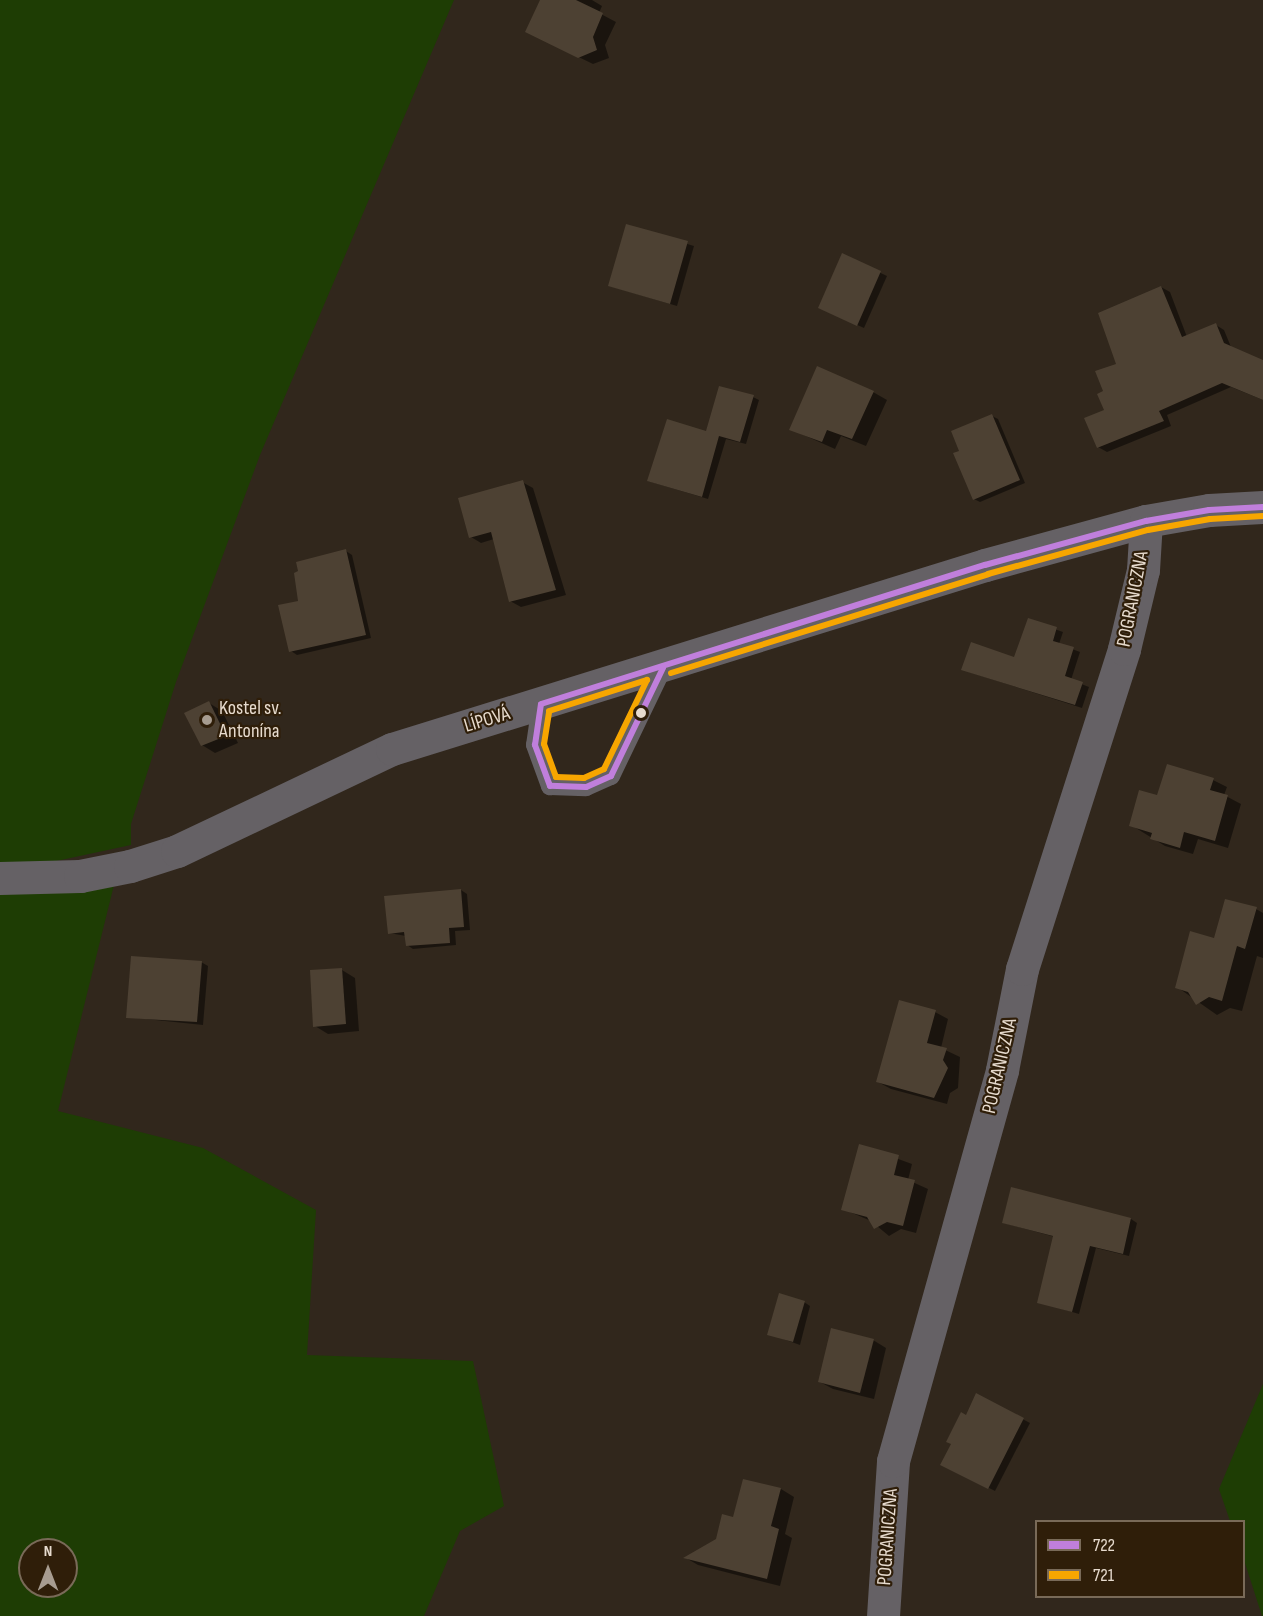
<!DOCTYPE html>
<meta charset="utf-8">
<style>
body{margin:0}
#map{position:relative;width:1263px;height:1616px;overflow:hidden;background:#31271c;font-family:"Sofia Sans Condensed",sans-serif}
div>[style]{position:absolute}
.green>*{inset:0;background:#1e3d04}
.shadow>*{inset:0;background:#0007}
.building>*{inset:0;background:#4d4133}
.lane>*{height:18px;margin:-9px;padding:0 9px;transform-origin:9px;border-radius:9px;background:#656165}
.street>*{height:33px;margin:-16.5px;padding:0 16.5px;transform-origin:16.5px;border-radius:16.5px;background:#656165}
.bus-1>*{height:6px;margin:-3px;padding:0 3px;transform-origin:3px;border-radius:3px;background:#c07fdc}
.bus-2>*{height:6px;margin:-3px;padding:0 3px;transform-origin:3px;border-radius:3px;background:#f7a600}
.dots>*{width:16px;height:16px;translate:-50% -50%;box-sizing:border-box;border:3px solid #2f1e09;border-radius:50%}
span{translate:-50% -50%;white-space:nowrap;text-align:center;line-height:1.15;-webkit-text-stroke:4.5px #2f1e09;paint-order:stroke}
.street-label{font-size:20px;color:#e7dbce}
.poi-label{font-size:20px;color:#e7dbce}
.left{translate:0 -50%;text-align:left}
.legend{position:absolute;left:1035px;top:1520px;width:210px;height:78px;box-sizing:border-box;background:#2f1e09;border:2px solid #796a58;margin:0;padding:8px 10px;list-style:none;font-size:18px;color:#e7dbce}
.legend li{display:flex;align-items:center;gap:12px;height:30px}
.legend b{width:30px;border:2px solid #796a58}
.north{position:absolute;left:18px;top:1538px;width:60px;height:60px;box-sizing:border-box;background:#2f1e09;border:2px solid #796a58;border-radius:50%;rotate:0deg;font-size:16px;font-weight:700;line-height:24px;text-align:center;color:#e7dbce}
.north::after{content:'';display:block;margin:auto;width:21px;height:27px;background:#a79c90;clip-path:polygon(50% 0,100% 100%,50% 72%,0 100%)}
</style>
<div id="map">
<div class="green">
<i style="clip-path:polygon(0 0,454px 0,260px 455px,176px 682px,131px 824px,131px 845px,47px 863px,0 863px)"></i>
<i style="clip-path:polygon(evenodd,114px 885px,58px 1111px,203px 1148px,316px 1210px,307px 1355px,473px 1361px,504px 1506px,460px 1531px,424px 1616px,0 1616px,0 894px,114px 885px,30px 1550px,66px 1550px,66px 1586px,30px 1586px,30px 1550px)"></i>
<i style="clip-path:polygon(1263px 1384px,1263px 1616px,1262px 1616px,1244px 1560px,1244px 1522px,1230px 1521px,1219px 1489px)"></i>
</div>
<div class="shadow">
<i style="clip-path:polygon(542px 0,592px 0,602px 6px,599px 13px,616px 22px,605px 45px,609px 58px,593px 64px,527px 32px)"></i>
<i style="clip-path:polygon(627px 226px,694px 246px,677px 306px,610px 286px)"></i>
<i style="clip-path:polygon(843px 255px,887px 276px,864px 328px,826px 311px)"></i>
<i style="clip-path:polygon(1161px 287px,1170px 292px,1187px 337px,1216px 325px,1224px 330px,1231px 347px,1263px 361px,1263px 400px,1231px 387px,1167px 415px,1171px 426px,1107px 452px,1098px 447px,1106px 411px,1105px 392px)"></i>
<i style="clip-path:polygon(873px 392px,887px 400px,866px 446px,841px 436px,835px 449px,790px 429px)"></i>
<i style="clip-path:polygon(753px 397px,759px 400px,746px 444px,726px 439px,708px 499px,648px 481px)"></i>
<i style="clip-path:polygon(992px 416px,998px 419px,1025px 483px,980px 502px,974px 499px,961px 451px)"></i>
<i style="clip-path:polygon(522px 482px,533px 488px,566px 595px,521px 607px,510px 601px,494px 539px,481px 543px,471px 537px)"></i>
<i style="clip-path:polygon(346px 551px,352px 555px,371px 638px,297px 655px,291px 651px,300px 602px)"></i>
<i style="clip-path:polygon(1029px 620px,1063px 632px,1059px 644px,1080px 652px,1071px 680px,1089px 687px,1082px 708px,969px 672px,1015px 659px)"></i>
<i style="clip-path:polygon(209px 703px,222px 711px,238px 743px,215px 753px,202px 745px)"></i>
<i style="clip-path:polygon(1213px 780px,1227px 787px,1224px 795px,1241px 804px,1228px 848px,1198px 839px,1193px 854px,1165px 846px,1131px 825px,1158px 797px)"></i>
<i style="clip-path:polygon(461px 890px,467px 894px,470px 930px,455px 931px,456px 945px,413px 949px,407px 945px,406px 936px,389px 933px)"></i>
<i style="clip-path:polygon(1256px 909px,1263px 913px,1263px 958px,1257px 956px,1242px 1011px,1230px 1008px,1217px 1015px,1177px 987px,1215px 940px)"></i>
<i style="clip-path:polygon(201px 962px,208px 966px,203px 1025px,127px 1017px)"></i>
<i style="clip-path:polygon(342px 970px,355px 978px,359px 1031px,328px 1034px,315px 1026px)"></i>
<i style="clip-path:polygon(935px 1012px,948px 1019px,941px 1048px,960px 1057px,958px 1088px,950px 1093px,947px 1104px,891px 1089px,878px 1082px)"></i>
<i style="clip-path:polygon(860px 1145px,912px 1164px,908px 1180px,928px 1189px,916px 1233px,901px 1229px,889px 1236px,871px 1221px,843px 1209px)"></i>
<i style="clip-path:polygon(1131px 1219px,1137px 1223px,1129px 1256px,1096px 1248px,1079px 1314px,1038px 1302px,1055px 1237px,1004px 1223px)"></i>
<i style="clip-path:polygon(804px 1302px,810px 1306px,800px 1345px,769px 1334px)"></i>
<i style="clip-path:polygon(873px 1340px,886px 1348px,874px 1399px,833px 1389px,820px 1382px)"></i>
<i style="clip-path:polygon(977px 1395px,1030px 1423px,995px 1491px,942px 1464px)"></i>
<i style="clip-path:polygon(781px 1489px,794px 1497px,785px 1534px,792px 1538px,780px 1586px,698px 1565px,686px 1558px,717px 1540px,734px 1519px)"></i>
</div>
<div class="building">
<i style="clip-path:polygon(540px 0,576px 0,603px 13px,593px 37px,597px 50px,578px 58px,525px 32px)"></i>
<i style="clip-path:polygon(626px 224px,688px 241px,670px 304px,608px 286px)"></i>
<i style="clip-path:polygon(842px 253px,881px 271px,857px 326px,818px 308px)"></i>
<i style="clip-path:polygon(1161px 286px,1182px 337px,1216px 323px,1224px 343px,1263px 360px,1263px 400px,1222px 383px,1159px 411px,1164px 421px,1097px 448px,1084px 418px,1104px 410px,1097px 394px,1103px 391px,1095px 371px,1116px 364px,1098px 313px)"></i>
<i style="clip-path:polygon(817px 366px,874px 391px,852px 439px,827px 430px,822px 442px,789px 430px)"></i>
<i style="clip-path:polygon(719px 386px,754px 395px,740px 442px,719px 436px,702px 497px,647px 481px,667px 419px,706px 431px)"></i>
<i style="clip-path:polygon(992px 414px,1020px 480px,973px 500px,953px 453px,959px 451px,951px 431px)"></i>
<i style="clip-path:polygon(523px 480px,556px 590px,509px 602px,491px 532px,469px 538px,458px 498px)"></i>
<i style="clip-path:polygon(346px 549px,366px 635px,289px 652px,278px 605px,298px 601px,294px 573px,298px 571px,296px 562px)"></i>
<i style="clip-path:polygon(1028px 618px,1057px 627px,1053px 641px,1074px 647px,1065px 676px,1083px 682px,1075px 705px,961px 670px,971px 642px,1014px 657px)"></i>
<i style="clip-path:polygon(209px 701px,226px 736px,201px 746px,184px 713px)"></i>
<i style="clip-path:polygon(1167px 764px,1214px 778px,1210px 790px,1228px 795px,1215px 841px,1184px 832px,1180px 848px,1150px 839px,1152px 833px,1129px 826px,1139px 790px,1157px 795px)"></i>
<i style="clip-path:polygon(461px 889px,464px 927px,449px 928px,450px 943px,406px 946px,404px 932px,388px 934px,384px 896px)"></i>
<i style="clip-path:polygon(1225px 899px,1257px 907px,1245px 949px,1237px 946px,1222px 1001px,1209px 997px,1196px 1005px,1188px 992px,1175px 988px,1190px 931px,1214px 938px)"></i>
<i style="clip-path:polygon(131px 956px,202px 961px,197px 1022px,126px 1018px)"></i>
<i style="clip-path:polygon(342px 968px,346px 1024px,313px 1027px,310px 970px)"></i>
<i style="clip-path:polygon(899px 1000px,936px 1010px,927px 1043px,947px 1048px,943px 1060px,948px 1068px,934px 1098px,876px 1082px)"></i>
<i style="clip-path:polygon(859px 1144px,899px 1155px,894px 1175px,915px 1180px,903px 1226px,887px 1222px,874px 1229px,867px 1217px,841px 1210px)"></i>
<i style="clip-path:polygon(1011px 1187px,1131px 1218px,1123px 1254px,1090px 1246px,1072px 1312px,1037px 1303px,1053px 1236px,1002px 1223px)"></i>
<i style="clip-path:polygon(779px 1293px,805px 1301px,793px 1342px,767px 1335px)"></i>
<i style="clip-path:polygon(831px 1328px,874px 1339px,860px 1393px,818px 1382px)"></i>
<i style="clip-path:polygon(976px 1393px,1024px 1418px,988px 1489px,940px 1465px,951px 1444px,946px 1442px,961px 1412px,966px 1415px)"></i>
<i style="clip-path:polygon(743px 1479px,781px 1488px,771px 1526px,779px 1529px,767px 1579px,683px 1558px,716px 1539px,722px 1514px,733px 1517px)"></i>
</div>
<div class="lane">
<i style="left:541px;top:704px;width:41px;rotate:98.3deg"></i>
<i style="left:535px;top:745px;width:44px;rotate:69.9deg"></i>
<i style="left:550px;top:786px;width:36px;rotate:2deg"></i>
<i style="left:586px;top:787px;width:27px;rotate:-24deg"></i>
<i style="left:611px;top:776px;width:120px;rotate:-64.3deg"></i>
</div>
<div class="street">
<i style="left:0;top:878px;width:80px;rotate:-1.4deg"></i>
<i style="left:80px;top:876px;width:51px;rotate:-11.3deg"></i>
<i style="left:130px;top:866px;width:49px;rotate:-17.7deg"></i>
<i style="left:177px;top:851px;width:238px;rotate:-25.4deg"></i>
<i style="left:392px;top:749px;width:621px;rotate:-17.24deg"></i>
<i style="left:985px;top:565px;width:167px;rotate:-15.3deg"></i>
<i style="left:1146px;top:521px;width:64px;rotate:-9.9deg"></i>
<i style="left:1209px;top:510px;width:54px;rotate:-3.2deg"></i>
<i style="left:883px;top:1616px;width:155px;rotate:-86.3deg"></i>
<i style="left:893px;top:1461px;width:406px;rotate:-74.4deg"></i>
<i style="left:1002px;top:1070px;width:103px;rotate:-78.8deg"></i>
<i style="left:1022px;top:969px;width:336px;rotate:-72.3deg"></i>
<i style="left:1124px;top:649px;width:81px;rotate:-76.5deg"></i>
<i style="left:1143px;top:570px;width:49px;rotate:-86.5deg"></i>
</div>
<div class="bus-1">
<i style="left:663px;top:668px;width:120px;rotate:115.7deg"></i>
<i style="left:611px;top:776px;width:27px;rotate:156deg"></i>
<i style="left:586px;top:787px;width:36px;rotate:-178deg"></i>
<i style="left:550px;top:786px;width:44px;rotate:-110.1deg"></i>
<i style="left:535px;top:745px;width:41px;rotate:-81.7deg"></i>
<i style="left:541px;top:704px;width:465px;rotate:-17.4deg"></i>
<i style="left:985px;top:565px;width:167px;rotate:-15.3deg"></i>
<i style="left:1146px;top:521px;width:64px;rotate:-9.9deg"></i>
<i style="left:1209px;top:510px;width:54px;rotate:-3.2deg"></i>
</div>
<div class="bus-2">
<i style="left:671px;top:673px;width:332px;rotate:-17.3deg"></i>
<i style="left:988px;top:574px;width:166px;rotate:-15.4deg"></i>
<i style="left:1148px;top:530px;width:63px;rotate:-10.1deg"></i>
<i style="left:1210px;top:519px;width:53px;rotate:-3.2deg"></i>
<i style="left:647px;top:680px;width:99px;rotate:115.8deg"></i>
<i style="left:604px;top:769px;width:22px;rotate:156deg"></i>
<i style="left:584px;top:778px;width:28px;rotate:-178deg"></i>
<i style="left:556px;top:777px;width:35px;rotate:-110deg"></i>
<i style="left:544px;top:744px;width:33px;rotate:-81deg"></i>
<i style="left:549px;top:711px;width:103px;rotate:-17.6deg"></i>
</div>
<div class="dots">
<i style="left:641px;top:713px;background:#e7dbce"></i>
<i style="left:207px;top:720px;background:#a79c90"></i>
</div>
<div class="street-label">
<span style="left:1133px;top:599px;rotate:-79deg">POGRANICZNA</span>
<span style="left:487px;top:720px;rotate:-17deg">LÍPOVÁ</span>
<span style="left:1000px;top:1066px;rotate:-77deg">POGRANICZNA</span>
<span style="left:888px;top:1537px;rotate:-86deg">POGRANICZNA</span>
</div>
<div class="poi-label">
<span class="left" style="left:219px;top:720px">Kostel sv.<br>Antonína</span>
</div>
<ul class="legend">
<li><b style="height:8px;background:#c07fdc"></b>722</li>
<li><b style="height:8px;background:#f7a600"></b>721</li>
</ul>
<div class="north">N</div>
</div>
